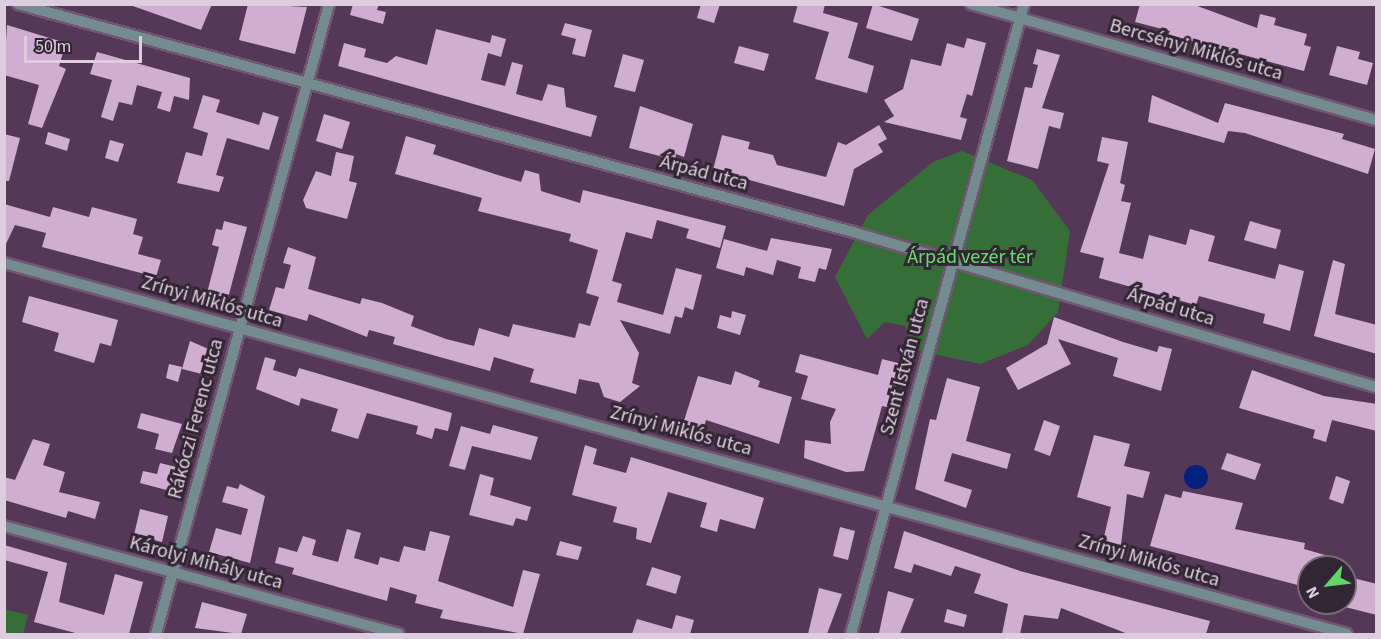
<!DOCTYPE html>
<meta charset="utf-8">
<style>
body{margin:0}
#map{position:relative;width:1381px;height:639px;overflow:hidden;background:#553857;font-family:"Source Sans 3",sans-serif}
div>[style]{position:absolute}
.green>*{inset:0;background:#356f37}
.water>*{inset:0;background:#04207f}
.round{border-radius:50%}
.building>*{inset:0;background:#d0aed2}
.roads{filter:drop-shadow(2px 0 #705672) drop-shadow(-2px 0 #705672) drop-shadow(0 2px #705672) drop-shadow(0 -2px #705672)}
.minor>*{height:10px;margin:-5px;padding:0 5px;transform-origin:5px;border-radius:5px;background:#748c8f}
span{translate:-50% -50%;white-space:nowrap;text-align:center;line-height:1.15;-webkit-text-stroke:6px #332634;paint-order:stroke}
.street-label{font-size:20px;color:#decddf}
.park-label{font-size:20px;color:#66df6b}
.frame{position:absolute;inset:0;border:6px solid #decddf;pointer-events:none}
.north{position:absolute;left:1297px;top:555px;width:60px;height:60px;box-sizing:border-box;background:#332634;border:2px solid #776978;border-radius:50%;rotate:242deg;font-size:16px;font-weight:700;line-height:24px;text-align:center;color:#decddf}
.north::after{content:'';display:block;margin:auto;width:21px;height:27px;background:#64d468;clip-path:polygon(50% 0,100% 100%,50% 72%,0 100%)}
.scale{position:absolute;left:24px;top:36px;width:118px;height:27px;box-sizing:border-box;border:3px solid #decddf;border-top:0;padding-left:8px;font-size:18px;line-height:21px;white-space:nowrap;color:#decddf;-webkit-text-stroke:4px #332634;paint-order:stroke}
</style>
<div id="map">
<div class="green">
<i style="clip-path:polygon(962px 151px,1032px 180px,1070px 231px,1058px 312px,1028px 345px,980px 364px,915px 350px,905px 326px,885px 322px,867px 339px,835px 277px,868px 215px,933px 162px)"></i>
<i style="clip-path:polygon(4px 609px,28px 615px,23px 634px,5px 634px)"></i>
</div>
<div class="water">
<i class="round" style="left:1184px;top:465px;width:24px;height:24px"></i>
</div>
<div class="building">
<i style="clip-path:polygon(127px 4px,212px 4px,201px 30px)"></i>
<i style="clip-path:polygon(248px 4px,307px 7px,295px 54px,239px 40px)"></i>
<i style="clip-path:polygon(353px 4px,379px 4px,377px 10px,386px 12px,383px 24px,350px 15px)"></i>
<i style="clip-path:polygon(701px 4px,720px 4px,714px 23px,697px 18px)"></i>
<i style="clip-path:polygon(798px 4px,825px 4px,823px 13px,858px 23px,848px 58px,874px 66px,867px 93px,815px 79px,829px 32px,793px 22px)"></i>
<i style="clip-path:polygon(873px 4px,919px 19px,912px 41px,866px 28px)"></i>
<i style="clip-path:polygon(1140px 4px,1192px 4px,1257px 28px,1260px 14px,1276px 18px,1274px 25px,1307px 34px,1304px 45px,1311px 47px,1304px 71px,1168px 35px,1170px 31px,1135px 22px)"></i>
<i style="clip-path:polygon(565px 23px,592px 30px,585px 57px,572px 54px,576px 39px,561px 35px)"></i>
<i style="clip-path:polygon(7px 25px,66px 43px,59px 66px,66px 69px,42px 128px,28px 124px,39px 85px,4px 75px)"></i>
<i style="clip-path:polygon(436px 29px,490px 43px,492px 35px,506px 39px,501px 57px,488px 53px,481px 80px,505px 86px,512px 62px,523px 65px,516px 94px,542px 101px,548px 84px,564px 88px,566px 107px,597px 116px,591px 137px,338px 66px,344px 43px,366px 49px,364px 57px,387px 63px,396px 56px,427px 65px)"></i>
<i style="clip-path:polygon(967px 38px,986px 43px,972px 96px,967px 94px,960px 117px,967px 119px,961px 140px,884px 122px,894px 116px,884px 100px,903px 89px,911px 59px,941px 66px,947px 43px,964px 48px)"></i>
<i style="clip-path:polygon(739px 46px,769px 54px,764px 71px,734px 63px)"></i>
<i style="clip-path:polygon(1337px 46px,1360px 52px,1358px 59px,1373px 63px,1367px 85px,1329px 75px)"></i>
<i style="clip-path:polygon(1037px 49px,1060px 55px,1042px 108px,1064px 113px,1060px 129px,1049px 126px,1038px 169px,1007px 161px,1025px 87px,1032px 88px,1038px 65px,1033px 64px)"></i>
<i style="clip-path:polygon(97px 52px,190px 78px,189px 100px,174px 96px,170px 112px,157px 108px,162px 92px,137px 85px,132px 105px,119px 102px,113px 121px,101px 117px,112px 80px,90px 74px)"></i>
<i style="clip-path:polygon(623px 54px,644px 60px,635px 92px,614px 87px)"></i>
<i style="clip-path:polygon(203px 95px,220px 100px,216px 112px,259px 125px,263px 112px,279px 117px,269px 150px,227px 138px,216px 175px,224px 177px,219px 192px,177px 183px,186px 152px,202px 156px,208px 133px,193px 128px)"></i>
<i style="clip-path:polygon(1152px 95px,1218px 123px,1225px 103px,1344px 134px,1342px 139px,1375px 149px,1368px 174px,1245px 133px,1228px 131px,1224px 143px,1148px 122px)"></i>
<i style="clip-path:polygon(640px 106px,693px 124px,684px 157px,676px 154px,675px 160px,629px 148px)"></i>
<i style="clip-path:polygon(324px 114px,350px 122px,342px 149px,316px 141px)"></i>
<i style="clip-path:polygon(879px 125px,887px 139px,878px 144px,883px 152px,854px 169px,844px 206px,713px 170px,722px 135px,750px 142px,748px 149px,773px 155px,777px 165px,826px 177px,838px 142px,846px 145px)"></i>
<i style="clip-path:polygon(48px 132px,70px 139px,67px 151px,45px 144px)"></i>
<i style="clip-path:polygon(4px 134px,20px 138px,9px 181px,4px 181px)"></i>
<i style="clip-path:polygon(406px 136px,436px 145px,433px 154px,501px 176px,521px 182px,525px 170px,539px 174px,541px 191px,580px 203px,583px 190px,726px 226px,720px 248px,686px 238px,689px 229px,657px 220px,652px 239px,626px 232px,612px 281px,622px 284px,617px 302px,663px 315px,676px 268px,702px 275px,693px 310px,685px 307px,682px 318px,675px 316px,670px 334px,620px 320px,639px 353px,632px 383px,640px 386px,620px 402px,604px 397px,599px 383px,579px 379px,576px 394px,530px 382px,534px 369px,494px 357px,490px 371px,393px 344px,395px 337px,369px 330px,367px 337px,309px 314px,307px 321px,269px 310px,276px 287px,284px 289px,291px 265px,283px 263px,288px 247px,316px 257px,308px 289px,360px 304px,362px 298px,382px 303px,414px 316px,411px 326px,446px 339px,474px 346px,479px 328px,509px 337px,513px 324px,575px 338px,579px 323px,590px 326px,599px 297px,586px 293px,598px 250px,569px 241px,571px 234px,478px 211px,482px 198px,395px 174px)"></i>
<i style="clip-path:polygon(1102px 137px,1128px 142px,1120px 183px,1125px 185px,1121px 201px,1131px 203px,1119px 253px,1143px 259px,1149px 235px,1186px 245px,1190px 229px,1215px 236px,1208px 261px,1275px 279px,1279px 264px,1304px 271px,1290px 331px,1263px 323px,1265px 314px,1199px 296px,1196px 305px,1099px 278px,1104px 258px,1080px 252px,1109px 164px,1097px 161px)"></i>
<i style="clip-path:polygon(110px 140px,124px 144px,118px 162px,105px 158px)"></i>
<i style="clip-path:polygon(336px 152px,354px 156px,349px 181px,357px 183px,347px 219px,306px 208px,303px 200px,316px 171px,331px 176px)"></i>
<i style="clip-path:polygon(4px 204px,50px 217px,53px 207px,89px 217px,92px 207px,137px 219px,133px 234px,143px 237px,138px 254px,161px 260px,156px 277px,42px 247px,46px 233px,15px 225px,4px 248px)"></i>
<i style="clip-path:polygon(224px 221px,247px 227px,228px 298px,207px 293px,219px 247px,212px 245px,216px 229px,222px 230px)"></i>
<i style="clip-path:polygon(1250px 221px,1281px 230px,1276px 249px,1244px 240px)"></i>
<i style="clip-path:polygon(771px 238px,832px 249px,826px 270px,819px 268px,815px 282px,798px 278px,801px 267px,777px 260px,773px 275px,746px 267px,744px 276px,716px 268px,724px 239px,767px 251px)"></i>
<i style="clip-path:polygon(1333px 260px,1345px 264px,1335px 314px,1377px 325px,1377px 354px,1314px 336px)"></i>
<i style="clip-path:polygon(29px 296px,118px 320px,111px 346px,100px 343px,94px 363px,54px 351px,59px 333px,22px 322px)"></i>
<i style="clip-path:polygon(732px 311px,746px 315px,740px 335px,717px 328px,720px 315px,731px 318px)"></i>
<i style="clip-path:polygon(1054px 317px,1123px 342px,1157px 352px,1159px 346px,1172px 349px,1161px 391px,1113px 376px,1118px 358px,1058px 339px,1071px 364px,1018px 390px,1006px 368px,1047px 344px)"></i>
<i style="clip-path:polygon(190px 341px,213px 351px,206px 375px,182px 369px)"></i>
<i style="clip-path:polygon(800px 354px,878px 375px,882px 359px,902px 364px,891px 408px,882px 406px,864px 471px,846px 472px,804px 458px,805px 440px,831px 444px,830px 422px,836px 409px,801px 399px,808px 376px,795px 372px)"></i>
<i style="clip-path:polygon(265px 357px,276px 360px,273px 370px,296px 377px,299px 368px,452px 413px,448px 431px,435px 428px,432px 439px,416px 434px,418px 426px,367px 413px,358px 439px,331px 431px,338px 409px,301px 398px,299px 406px,256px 389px)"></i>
<i style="clip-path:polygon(169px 364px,182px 367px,178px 382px,166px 378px)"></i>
<i style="clip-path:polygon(1252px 370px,1324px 396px,1377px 404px,1377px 431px,1332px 420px,1326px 442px,1313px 438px,1315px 430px,1239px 408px)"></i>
<i style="clip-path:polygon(735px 371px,760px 381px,758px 387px,792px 397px,779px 444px,706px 420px,703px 430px,683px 424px,698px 376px,731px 385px)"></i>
<i style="clip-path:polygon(947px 378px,980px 387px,966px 441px,1011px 454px,1007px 469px,952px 453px,944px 481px,972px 490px,966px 508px,915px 489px,930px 419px,936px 420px)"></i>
<i style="clip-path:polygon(141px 413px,182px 424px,172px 453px,155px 449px,159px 434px,137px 428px)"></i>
<i style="clip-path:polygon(1044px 420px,1060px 426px,1050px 456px,1034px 450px)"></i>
<i style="clip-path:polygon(493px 425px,538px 437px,531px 460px,472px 446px,465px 470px,449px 466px,461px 426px,490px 434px)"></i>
<i style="clip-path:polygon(1094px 435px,1130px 444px,1124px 466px,1150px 472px,1143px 498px,1127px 494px,1121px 545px,1103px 541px,1111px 507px,1077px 497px)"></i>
<i style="clip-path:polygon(33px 439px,50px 444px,43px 465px,65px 472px,59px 492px,100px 502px,95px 519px,68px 511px,66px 518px,4px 500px,4px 477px,15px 480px)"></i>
<i style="clip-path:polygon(585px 445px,597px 449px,593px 464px,626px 473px,631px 457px,764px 498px,755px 529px,720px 519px,717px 532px,700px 527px,707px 503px,668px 492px,651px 543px,636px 539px,637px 528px,613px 522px,617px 507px,572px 495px)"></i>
<i style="clip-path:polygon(1227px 453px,1261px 464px,1255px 480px,1221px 469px)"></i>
<i style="clip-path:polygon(160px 463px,180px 468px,174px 492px,140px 483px,143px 471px,157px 474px)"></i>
<i style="clip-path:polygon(480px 474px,494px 478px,490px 495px,531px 507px,527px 521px,516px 518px,513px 526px,469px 515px)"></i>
<i style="clip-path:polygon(1336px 476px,1350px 481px,1343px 504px,1329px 499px)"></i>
<i style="clip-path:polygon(240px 484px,265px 496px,250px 563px,209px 552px,216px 528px,241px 535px,248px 509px,222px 502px,227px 486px,238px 489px)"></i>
<i style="clip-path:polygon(1183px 491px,1243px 503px,1235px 529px,1305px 543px,1304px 549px,1332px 557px,1329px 567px,1309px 567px,1309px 588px,1150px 546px,1165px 494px,1181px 498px)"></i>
<i style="clip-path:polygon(140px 509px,168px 516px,162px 542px,134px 535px)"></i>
<i style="clip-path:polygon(840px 527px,855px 531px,848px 560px,833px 556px)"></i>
<i style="clip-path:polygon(347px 529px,361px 533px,354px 558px,378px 565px,380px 557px,399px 562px,404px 546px,425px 551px,430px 531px,450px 536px,438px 581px,513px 607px,523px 570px,540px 574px,523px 634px,440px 618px,443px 610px,415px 603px,417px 595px,390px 587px,387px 601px,292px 574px,294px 568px,275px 563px,279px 547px,297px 552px,303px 536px,316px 540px,312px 555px,338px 562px)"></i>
<i style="clip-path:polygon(904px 531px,1020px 571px,1210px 621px,1206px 634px,1128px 634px,1061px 608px,1058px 619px,1024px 615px,1020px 634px,1002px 634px,1008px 604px,974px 593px,981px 574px,955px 566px,951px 576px,914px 564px,911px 573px,894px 568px)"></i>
<i style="clip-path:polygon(560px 541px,582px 547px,578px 560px,556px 555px)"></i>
<i style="clip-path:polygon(4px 545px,67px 563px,59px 602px,104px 615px,115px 574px,143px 582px,129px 634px,79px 634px,34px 622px,48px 572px,4px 560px)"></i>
<i style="clip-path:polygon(652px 567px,681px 576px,676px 594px,646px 585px)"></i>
<i style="clip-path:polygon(1345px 576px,1377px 584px,1377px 615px,1345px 607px)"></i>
<i style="clip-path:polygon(819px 588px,842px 594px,827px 634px,808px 634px)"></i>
<i style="clip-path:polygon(888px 591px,914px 599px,900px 634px,879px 633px)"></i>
<i style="clip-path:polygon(202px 602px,247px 614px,241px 634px,195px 628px)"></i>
<i style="clip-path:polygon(947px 609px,967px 615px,964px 627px,944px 622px)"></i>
<i style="clip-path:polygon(676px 615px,694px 620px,690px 634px,632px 634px,637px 619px,672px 629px)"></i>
</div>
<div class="roads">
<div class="minor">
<i style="left:18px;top:4px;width:866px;rotate:15.27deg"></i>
<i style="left:853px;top:232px;width:545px;rotate:16.51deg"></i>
<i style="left:971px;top:4px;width:421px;rotate:16deg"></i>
<i style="left:4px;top:263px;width:1393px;rotate:15.44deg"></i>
<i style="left:4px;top:526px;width:409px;rotate:15.3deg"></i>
<i style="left:156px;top:634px;width:653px;rotate:-74.64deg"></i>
<i style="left:851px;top:634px;width:653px;rotate:-74.64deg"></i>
</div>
</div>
<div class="street-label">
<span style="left:1196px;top:50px;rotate:16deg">Bercsényi Miklós utca</span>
<span style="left:704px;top:173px;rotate:15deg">Árpád utca</span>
<span style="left:212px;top:302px;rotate:16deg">Zrínyi Miklós utca</span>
<span style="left:1171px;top:307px;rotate:17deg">Árpád utca</span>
<span style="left:905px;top:367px;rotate:-75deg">Szent István utca</span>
<span style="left:196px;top:419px;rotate:-75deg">Rákóczi Ferenc utca</span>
<span style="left:681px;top:431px;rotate:15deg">Zrínyi Miklós utca</span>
<span style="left:1149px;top:561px;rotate:16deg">Zrínyi Miklós utca</span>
<span style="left:206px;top:563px;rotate:15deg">Károlyi Mihály utca</span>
</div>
<div class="park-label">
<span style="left:970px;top:257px">Árpád vezér tér</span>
</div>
<div class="frame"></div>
<div class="north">N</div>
<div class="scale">50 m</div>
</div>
